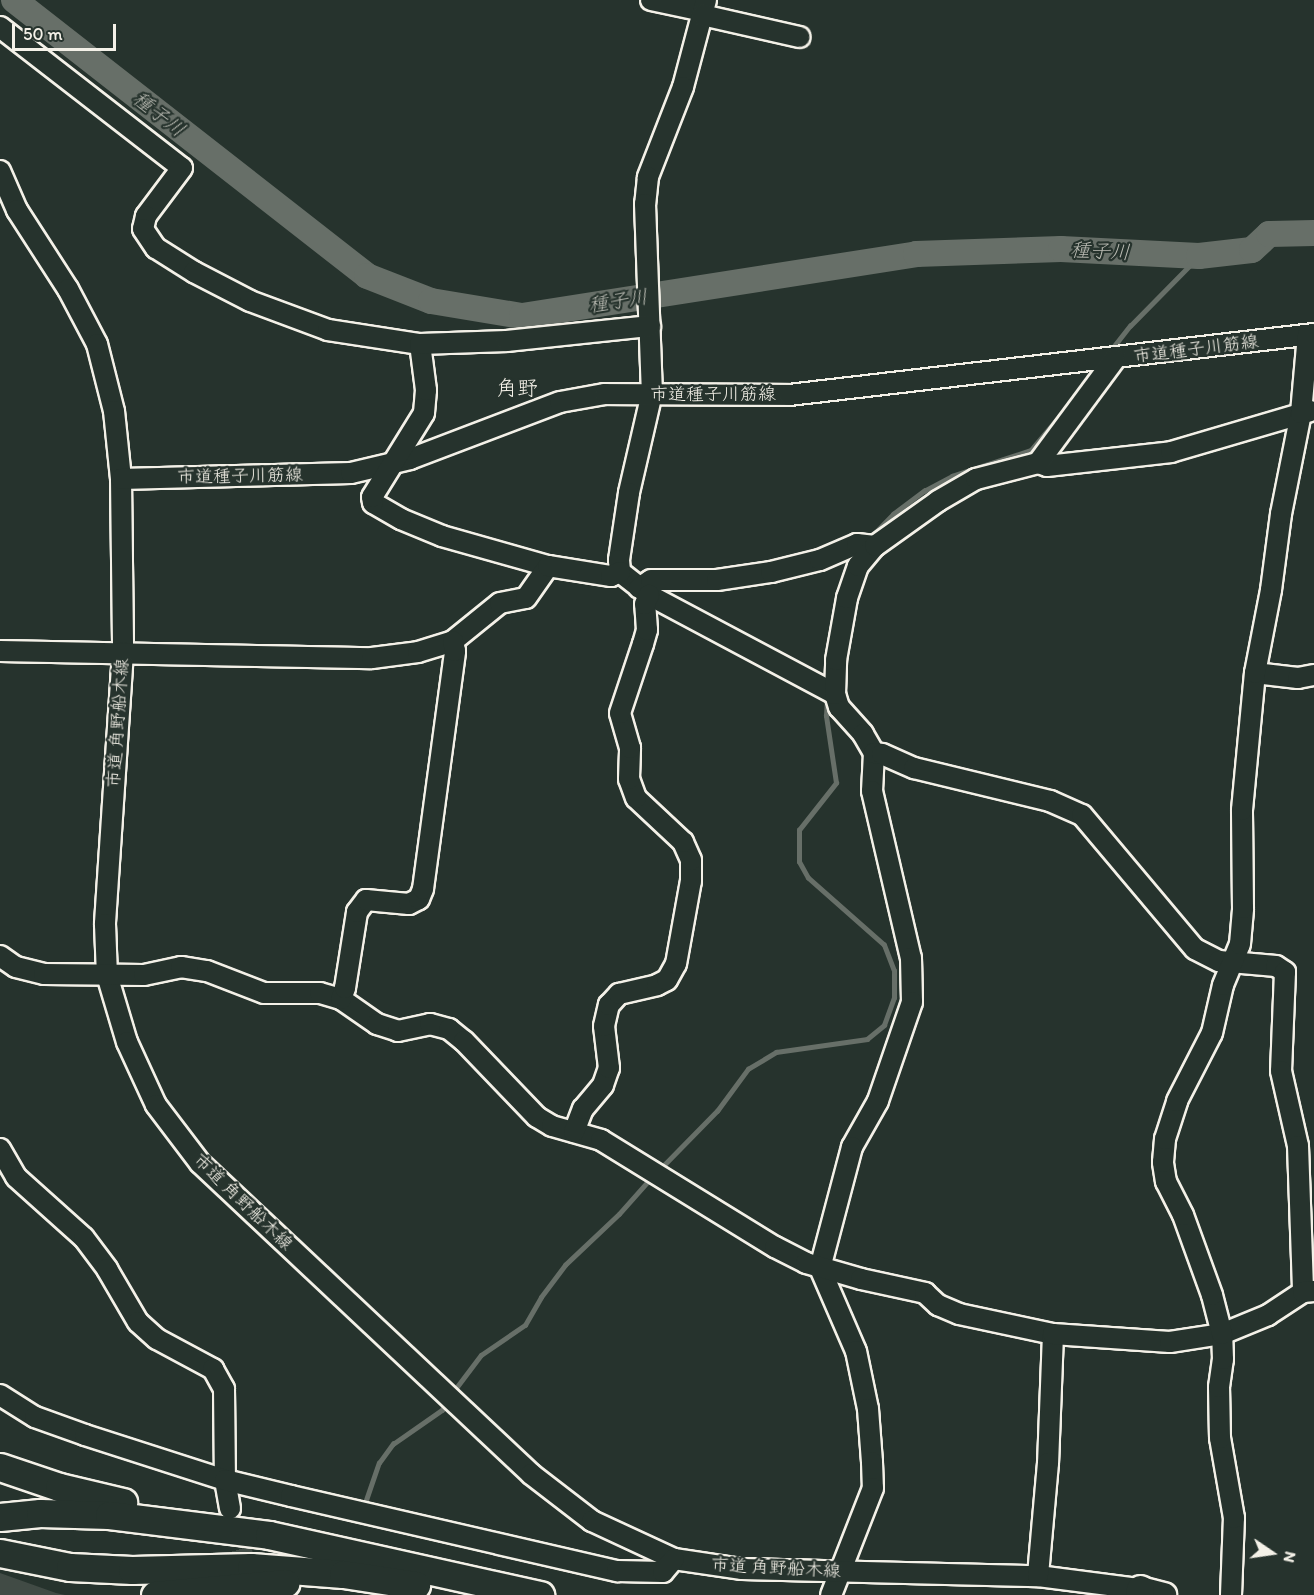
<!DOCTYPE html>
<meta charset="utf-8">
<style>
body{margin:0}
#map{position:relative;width:1314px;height:1595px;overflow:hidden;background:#26332d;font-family:Itim,"Klee One",sans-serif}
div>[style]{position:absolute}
.green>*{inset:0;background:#414b45}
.stream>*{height:4.5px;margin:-2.25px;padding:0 2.25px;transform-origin:2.25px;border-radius:2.25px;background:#676f68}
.river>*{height:26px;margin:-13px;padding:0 13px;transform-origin:13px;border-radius:13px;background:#676f68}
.minor-tunnel>*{height:20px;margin-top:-10px;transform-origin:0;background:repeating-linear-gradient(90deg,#455049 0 20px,transparent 0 30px)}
.roads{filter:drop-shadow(2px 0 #f4f1e8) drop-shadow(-2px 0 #f4f1e8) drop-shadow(0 2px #f4f1e8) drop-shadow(0 -2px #f4f1e8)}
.minor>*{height:20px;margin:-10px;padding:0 10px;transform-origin:10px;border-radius:10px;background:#26332d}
.major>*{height:24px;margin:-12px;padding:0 12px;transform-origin:12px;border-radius:12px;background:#26332d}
.highway>*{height:27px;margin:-13.5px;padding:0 13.5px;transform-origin:13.5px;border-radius:13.5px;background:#26332d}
span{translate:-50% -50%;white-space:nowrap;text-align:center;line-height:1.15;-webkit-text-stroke:4.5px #26332d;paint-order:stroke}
.street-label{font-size:18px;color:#f4f1e8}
.water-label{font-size:20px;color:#bcbdb5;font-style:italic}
.quarter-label{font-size:21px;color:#f4f1e8}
.north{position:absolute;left:1242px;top:1523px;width:60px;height:60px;-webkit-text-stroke:4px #26332d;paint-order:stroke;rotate:103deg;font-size:16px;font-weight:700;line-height:24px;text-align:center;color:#f4f1e8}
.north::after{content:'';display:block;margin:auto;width:21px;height:27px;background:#f4f1e8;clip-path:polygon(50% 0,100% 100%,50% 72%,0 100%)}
.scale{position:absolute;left:12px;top:24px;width:104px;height:27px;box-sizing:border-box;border:3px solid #f4f1e8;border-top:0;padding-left:8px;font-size:18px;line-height:21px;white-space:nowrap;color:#f4f1e8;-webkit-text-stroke:4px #26332d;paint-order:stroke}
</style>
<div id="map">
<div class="green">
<i style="clip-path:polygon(0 1573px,56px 1593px,65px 1595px,0 1595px)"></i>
</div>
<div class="stream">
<i style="left:1111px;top:350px;width:31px;rotate:-52deg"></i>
<i style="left:1130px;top:326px;width:98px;rotate:-45.4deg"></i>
<i style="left:868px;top:540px;width:36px;rotate:-46deg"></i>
<i style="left:893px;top:514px;width:39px;rotate:-37deg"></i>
<i style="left:924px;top:491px;width:32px;rotate:-28deg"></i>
<i style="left:952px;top:476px;width:83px;rotate:-18.2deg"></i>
<i style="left:1031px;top:450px;width:72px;rotate:-50.1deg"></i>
<i style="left:659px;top:1170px;width:83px;rotate:-45.5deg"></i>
<i style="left:717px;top:1111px;width:52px;rotate:-53.6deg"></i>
<i style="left:748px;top:1069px;width:33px;rotate:-31deg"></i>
<i style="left:776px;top:1052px;width:92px;rotate:-8.1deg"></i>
<i style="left:867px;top:1039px;width:22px;rotate:-39deg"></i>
<i style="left:884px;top:1025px;width:29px;rotate:-70deg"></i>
<i style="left:894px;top:998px;width:27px;rotate:-90deg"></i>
<i style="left:894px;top:971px;width:28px;rotate:-111deg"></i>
<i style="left:884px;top:945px;width:101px;rotate:-138.6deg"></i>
<i style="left:808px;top:878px;width:18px;rotate:-119deg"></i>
<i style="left:799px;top:862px;width:32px;rotate:-90deg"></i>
<i style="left:799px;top:830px;width:60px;rotate:-51.8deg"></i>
<i style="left:836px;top:783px;width:68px;rotate:-98.5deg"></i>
<i style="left:826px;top:716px;width:19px;rotate:-87deg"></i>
<i style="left:453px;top:1392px;width:46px;rotate:-52.9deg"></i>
<i style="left:481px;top:1355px;width:53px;rotate:-34.3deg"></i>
<i style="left:525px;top:1325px;width:32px;rotate:-60deg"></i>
<i style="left:541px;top:1297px;width:40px;rotate:-53deg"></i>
<i style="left:565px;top:1265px;width:74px;rotate:-43.4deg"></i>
<i style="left:619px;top:1214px;width:48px;rotate:-48.4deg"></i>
<i style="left:366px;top:1500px;width:39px;rotate:-71deg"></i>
<i style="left:379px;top:1463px;width:24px;rotate:-54deg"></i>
<i style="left:393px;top:1444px;width:60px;rotate:-34.8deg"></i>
<i style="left:442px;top:1410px;width:9px;rotate:-58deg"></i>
</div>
<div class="river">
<i style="left:14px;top:0;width:448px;rotate:38deg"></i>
<i style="left:367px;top:276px;width:69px;rotate:21.3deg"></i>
<i style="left:431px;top:301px;width:92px;rotate:9.4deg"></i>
<i style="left:522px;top:316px;width:399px;rotate:-8.9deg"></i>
<i style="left:916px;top:254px;width:145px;rotate:-2deg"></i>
<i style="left:1061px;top:249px;width:138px;rotate:2.9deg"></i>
<i style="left:1199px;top:256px;width:53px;rotate:-6.5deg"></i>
<i style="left:1252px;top:250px;width:23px;rotate:-43deg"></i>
<i style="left:1269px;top:234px;width:45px;rotate:-1.3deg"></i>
</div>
<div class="minor-tunnel">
<i style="left:233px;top:1520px;width:61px;rotate:73.9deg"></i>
</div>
<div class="roads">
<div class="minor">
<i style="left:651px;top:0;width:53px;rotate:11.9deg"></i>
<i style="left:706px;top:0;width:90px;rotate:104.8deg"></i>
<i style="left:683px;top:87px;width:97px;rotate:111.3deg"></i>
<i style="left:648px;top:177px;width:27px;rotate:96deg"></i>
<i style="left:645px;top:204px;width:189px;rotate:87.9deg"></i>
<i style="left:652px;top:393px;width:103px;rotate:103deg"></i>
<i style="left:629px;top:493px;width:68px;rotate:98.5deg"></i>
<i style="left:619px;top:560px;width:12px;rotate:85deg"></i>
<i style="left:620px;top:572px;width:37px;rotate:38deg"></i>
<i style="left:649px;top:595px;width:211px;rotate:28deg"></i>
<i style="left:835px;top:694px;width:14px;rotate:73deg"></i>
<i style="left:839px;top:707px;width:36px;rotate:48deg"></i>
<i style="left:863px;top:734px;width:22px;rotate:60deg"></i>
<i style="left:874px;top:753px;width:38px;rotate:93deg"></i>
<i style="left:872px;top:791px;width:171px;rotate:76.9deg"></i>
<i style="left:911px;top:958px;width:44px;rotate:88.7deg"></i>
<i style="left:912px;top:1002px;width:105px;rotate:109deg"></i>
<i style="left:878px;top:1101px;width:53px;rotate:119.5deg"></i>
<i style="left:852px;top:1147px;width:125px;rotate:104.8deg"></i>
<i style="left:820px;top:1268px;width:90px;rotate:66.6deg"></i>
<i style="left:856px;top:1351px;width:59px;rotate:78.3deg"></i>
<i style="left:868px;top:1409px;width:53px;rotate:85.7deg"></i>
<i style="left:872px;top:1462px;width:26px;rotate:88deg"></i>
<i style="left:873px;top:1488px;width:115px;rotate:111.4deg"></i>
<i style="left:702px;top:15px;width:100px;rotate:12.7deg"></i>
<i style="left:0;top:27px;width:230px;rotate:37.8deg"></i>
<i style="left:182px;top:168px;width:60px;rotate:126.9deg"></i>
<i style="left:146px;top:216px;width:13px;rotate:103deg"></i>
<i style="left:143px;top:229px;width:23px;rotate:56deg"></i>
<i style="left:156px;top:248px;width:45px;rotate:32.3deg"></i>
<i style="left:194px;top:272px;width:63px;rotate:27.4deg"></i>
<i style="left:250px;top:301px;width:83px;rotate:20.4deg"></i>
<i style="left:328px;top:330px;width:93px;rotate:8.7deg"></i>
<i style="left:0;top:171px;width:43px;rotate:66.4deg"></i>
<i style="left:17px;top:210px;width:94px;rotate:57.2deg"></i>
<i style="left:68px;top:289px;width:62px;rotate:62.2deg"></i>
<i style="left:97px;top:344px;width:69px;rotate:75.8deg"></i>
<i style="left:114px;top:411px;width:68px;rotate:84.1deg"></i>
<i style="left:121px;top:479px;width:173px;rotate:89.3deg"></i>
<i style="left:123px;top:652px;width:273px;rotate:93.8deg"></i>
<i style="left:105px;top:924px;width:51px;rotate:87.8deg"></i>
<i style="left:107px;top:975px;width:70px;rotate:73.4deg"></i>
<i style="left:127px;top:1042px;width:69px;rotate:65.3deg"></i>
<i style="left:156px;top:1105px;width:73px;rotate:52.8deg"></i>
<i style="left:200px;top:1163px;width:454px;rotate:43.2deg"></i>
<i style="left:531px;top:1474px;width:77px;rotate:37.6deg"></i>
<i style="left:592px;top:1521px;width:90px;rotate:24.9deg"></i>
<i style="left:674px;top:1559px;width:69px;rotate:8.4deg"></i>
<i style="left:742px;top:1569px;width:296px;rotate:1.4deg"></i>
<i style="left:1038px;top:1576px;width:103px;rotate:7.3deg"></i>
<i style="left:1038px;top:463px;width:9px;rotate:18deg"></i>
<i style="left:1047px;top:466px;width:125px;rotate:-6.4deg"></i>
<i style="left:1171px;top:452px;width:145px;rotate:-16.4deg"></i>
<i style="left:121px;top:479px;width:230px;rotate:-1.5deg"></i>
<i style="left:351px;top:473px;width:61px;rotate:-13.3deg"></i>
<i style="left:410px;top:459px;width:160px;rotate:-20.8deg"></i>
<i style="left:560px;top:402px;width:46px;rotate:-10.1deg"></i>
<i style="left:605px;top:394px;width:184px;rotate:0.3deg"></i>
<i style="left:789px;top:395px;width:529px;rotate:-6.63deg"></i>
<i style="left:548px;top:566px;width:110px;rotate:-164.2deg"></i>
<i style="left:442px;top:536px;width:44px;rotate:-157.5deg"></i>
<i style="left:401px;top:519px;width:32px;rotate:-150deg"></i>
<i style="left:373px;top:503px;width:6px;rotate:-99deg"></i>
<i style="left:372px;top:497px;width:99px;rotate:-58.2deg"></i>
<i style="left:424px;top:413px;width:23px;rotate:-85deg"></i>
<i style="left:426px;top:390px;width:46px;rotate:-97.4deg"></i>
<i style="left:420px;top:344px;width:87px;rotate:-2deg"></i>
<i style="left:507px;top:341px;width:144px;rotate:-6deg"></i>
<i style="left:639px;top:588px;width:14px;rotate:-34deg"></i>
<i style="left:651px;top:580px;width:66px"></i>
<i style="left:717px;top:580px;width:55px;rotate:-8.4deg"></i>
<i style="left:771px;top:572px;width:50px;rotate:-13.8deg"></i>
<i style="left:820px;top:560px;width:40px;rotate:-23.4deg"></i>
<i style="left:857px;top:544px;width:18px;rotate:6deg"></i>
<i style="left:0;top:651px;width:372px;rotate:1.1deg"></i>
<i style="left:372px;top:658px;width:46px;rotate:-7.4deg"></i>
<i style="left:418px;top:652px;width:37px;rotate:-17deg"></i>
<i style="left:453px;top:641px;width:60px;rotate:-39deg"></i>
<i style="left:500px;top:603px;width:26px;rotate:-11deg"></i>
<i style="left:526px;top:598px;width:39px;rotate:-55deg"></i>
<i style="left:548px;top:566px;width:64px;rotate:9deg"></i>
<i style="left:611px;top:576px;width:10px;rotate:-24deg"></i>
<i style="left:1255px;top:673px;width:43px;rotate:6.6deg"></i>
<i style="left:1298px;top:678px;width:16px;rotate:-11deg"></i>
<i style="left:835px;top:694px;width:34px;rotate:-88deg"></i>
<i style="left:836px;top:660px;width:63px;rotate:-79.9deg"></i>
<i style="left:847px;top:598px;width:34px;rotate:-71deg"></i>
<i style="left:858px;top:566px;width:26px;rotate:-50deg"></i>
<i style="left:875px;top:546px;width:77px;rotate:-35.5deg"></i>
<i style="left:938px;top:501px;width:44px;rotate:-30.1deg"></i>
<i style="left:976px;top:479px;width:64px;rotate:-14.5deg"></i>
<i style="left:1038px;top:463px;width:129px;rotate:-53.5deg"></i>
<i style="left:874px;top:753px;width:8px;rotate:7deg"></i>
<i style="left:882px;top:754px;width:35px;rotate:24deg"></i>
<i style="left:914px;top:768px;width:140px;rotate:13.6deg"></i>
<i style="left:1050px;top:801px;width:35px;rotate:24deg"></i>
<i style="left:1082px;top:815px;width:175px;rotate:49.9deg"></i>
<i style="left:1195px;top:949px;width:27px;rotate:27deg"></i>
<i style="left:1219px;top:961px;width:57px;rotate:5deg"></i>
<i style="left:1276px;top:966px;width:11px;rotate:34deg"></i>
<i style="left:1285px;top:972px;width:99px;rotate:92.3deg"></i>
<i style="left:1281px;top:1071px;width:77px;rotate:77.2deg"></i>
<i style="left:1298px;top:1146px;width:146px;rotate:88deg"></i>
<i style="left:0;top:956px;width:19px;rotate:35deg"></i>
<i style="left:16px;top:967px;width:29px;rotate:14deg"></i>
<i style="left:44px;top:974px;width:100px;rotate:0.6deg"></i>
<i style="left:144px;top:975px;width:38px;rotate:-12deg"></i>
<i style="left:181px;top:967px;width:26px;rotate:9deg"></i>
<i style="left:207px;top:971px;width:61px;rotate:21.1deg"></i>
<i style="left:264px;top:993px;width:56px"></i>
<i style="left:320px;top:993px;width:22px;rotate:16deg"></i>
<i style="left:341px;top:999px;width:44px;rotate:34.8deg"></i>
<i style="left:377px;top:1024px;width:22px;rotate:18deg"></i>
<i style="left:398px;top:1031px;width:33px;rotate:-12deg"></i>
<i style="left:430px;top:1024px;width:20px;rotate:15deg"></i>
<i style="left:449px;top:1029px;width:19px;rotate:39deg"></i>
<i style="left:464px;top:1041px;width:105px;rotate:46.2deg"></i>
<i style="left:537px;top:1117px;width:17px;rotate:31deg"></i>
<i style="left:552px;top:1126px;width:51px;rotate:15.9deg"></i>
<i style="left:601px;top:1140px;width:204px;rotate:31.6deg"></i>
<i style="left:775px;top:1247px;width:35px;rotate:27deg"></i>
<i style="left:806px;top:1263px;width:57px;rotate:16.2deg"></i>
<i style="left:861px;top:1279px;width:66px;rotate:12.3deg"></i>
<i style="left:925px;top:1293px;width:18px;rotate:43deg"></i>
<i style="left:938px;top:1305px;width:23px;rotate:23deg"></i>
<i style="left:959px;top:1314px;width:96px;rotate:12deg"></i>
<i style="left:1053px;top:1334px;width:129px;rotate:92.2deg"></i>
<i style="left:1048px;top:1463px;width:113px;rotate:95.1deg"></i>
<i style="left:341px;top:999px;width:12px;rotate:-70deg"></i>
<i style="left:345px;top:988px;width:77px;rotate:-81deg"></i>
<i style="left:357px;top:912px;width:15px;rotate:-53deg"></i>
<i style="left:366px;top:900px;width:43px;rotate:5.3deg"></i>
<i style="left:409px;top:904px;width:11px;rotate:-27deg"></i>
<i style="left:419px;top:899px;width:11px;rotate:-68deg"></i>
<i style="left:423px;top:889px;width:240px;rotate:-82.3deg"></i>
<i style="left:455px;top:651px;width:10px;rotate:-101deg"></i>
<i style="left:574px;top:1132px;width:25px;rotate:-69deg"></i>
<i style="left:583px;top:1109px;width:31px;rotate:-50deg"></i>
<i style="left:603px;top:1085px;width:18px;rotate:-71deg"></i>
<i style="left:609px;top:1068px;width:42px;rotate:-96.8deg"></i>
<i style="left:604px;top:1026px;width:22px;rotate:-77deg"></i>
<i style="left:609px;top:1005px;width:15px;rotate:-48deg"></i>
<i style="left:619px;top:994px;width:39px;rotate:-13deg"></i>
<i style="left:657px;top:985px;width:11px;rotate:-27deg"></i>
<i style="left:667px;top:980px;width:18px;rotate:-61deg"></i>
<i style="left:676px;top:964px;width:84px;rotate:-79.8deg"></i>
<i style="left:691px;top:881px;width:21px;rotate:-90deg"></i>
<i style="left:691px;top:860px;width:20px;rotate:-114deg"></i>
<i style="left:683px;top:842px;width:64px;rotate:-136.9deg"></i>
<i style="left:636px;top:798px;width:20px;rotate:-110deg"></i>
<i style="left:629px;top:779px;width:31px;rotate:-88deg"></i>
<i style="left:630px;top:748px;width:36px;rotate:-106deg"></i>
<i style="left:620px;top:713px;width:73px;rotate:-71.6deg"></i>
<i style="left:643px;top:644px;width:15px;rotate:-74deg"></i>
<i style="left:647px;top:630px;width:26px;rotate:-94deg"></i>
<i style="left:645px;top:604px;width:10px;rotate:-66deg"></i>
<i style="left:0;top:1149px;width:32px;rotate:60deg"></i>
<i style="left:16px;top:1177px;width:91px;rotate:41.9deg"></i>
<i style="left:84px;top:1238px;width:39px;rotate:53deg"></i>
<i style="left:107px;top:1269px;width:61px;rotate:59.7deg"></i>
<i style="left:138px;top:1322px;width:25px;rotate:42deg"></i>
<i style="left:157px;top:1339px;width:64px;rotate:28.2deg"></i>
<i style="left:213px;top:1369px;width:23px;rotate:61deg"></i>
<i style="left:224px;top:1389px;width:91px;rotate:89.4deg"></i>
<i style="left:225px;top:1480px;width:29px;rotate:80deg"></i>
<i style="left:1053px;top:1334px;width:117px;rotate:3.9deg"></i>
<i style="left:1170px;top:1342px;width:53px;rotate:-8.7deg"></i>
<i style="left:1222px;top:1334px;width:50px;rotate:-22.4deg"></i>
<i style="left:1268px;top:1315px;width:42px;rotate:-33.3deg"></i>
<i style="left:1303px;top:1292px;width:11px;rotate:-5deg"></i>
<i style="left:0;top:1395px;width:41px;rotate:32.2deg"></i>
<i style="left:35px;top:1417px;width:53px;rotate:19.8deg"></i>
<i style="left:85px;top:1435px;width:147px;rotate:17.8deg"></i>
<i style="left:225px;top:1480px;width:68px;rotate:13.6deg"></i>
<i style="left:291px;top:1496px;width:335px;rotate:13deg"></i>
<i style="left:617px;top:1571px;width:46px;rotate:1.2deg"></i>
<i style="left:663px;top:1572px;width:17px;rotate:-50deg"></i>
<i style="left:1231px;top:1595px;width:77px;rotate:-87.8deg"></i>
<i style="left:1234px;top:1518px;width:81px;rotate:-99.9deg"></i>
<i style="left:1220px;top:1438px;width:51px;rotate:-91.1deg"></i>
<i style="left:1219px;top:1387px;width:28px;rotate:-82deg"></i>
<i style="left:1223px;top:1359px;width:25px;rotate:-92deg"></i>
<i style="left:1222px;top:1334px;width:40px;rotate:-104.4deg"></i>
<i style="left:1212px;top:1295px;width:85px;rotate:-109.9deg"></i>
<i style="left:1183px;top:1215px;width:37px;rotate:-117deg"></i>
<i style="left:1166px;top:1182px;width:20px;rotate:-99deg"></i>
<i style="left:1163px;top:1162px;width:23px;rotate:-85deg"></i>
<i style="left:1165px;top:1139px;width:40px;rotate:-72deg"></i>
<i style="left:1177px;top:1101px;width:76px;rotate:-62.8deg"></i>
<i style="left:1212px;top:1033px;width:49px;rotate:-77.1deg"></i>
<i style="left:1223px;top:985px;width:44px;rotate:-67.5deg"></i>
<i style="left:1240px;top:944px;width:36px;rotate:-85deg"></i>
<i style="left:1243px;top:908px;width:98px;rotate:-90.6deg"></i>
<i style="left:1242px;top:810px;width:138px;rotate:-84.6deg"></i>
<i style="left:1255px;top:673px;width:85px;rotate:-79.1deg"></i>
<i style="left:1271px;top:590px;width:77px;rotate:-82.5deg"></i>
<i style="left:1281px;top:514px;width:103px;rotate:-78.8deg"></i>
<i style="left:1301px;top:413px;width:78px;rotate:-84.9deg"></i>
</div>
<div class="major">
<i style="left:1140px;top:1589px;width:25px;rotate:14deg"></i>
</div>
<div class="highway">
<i style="left:0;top:1467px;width:62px;rotate:18.7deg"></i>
<i style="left:59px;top:1487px;width:66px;rotate:13.2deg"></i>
<i style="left:0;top:1517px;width:40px;rotate:-5.7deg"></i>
<i style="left:40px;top:1513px;width:69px;rotate:1.7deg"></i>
<i style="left:109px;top:1515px;width:161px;rotate:7.1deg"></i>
<i style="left:269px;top:1535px;width:278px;rotate:12.5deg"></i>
<i style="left:0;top:1553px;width:71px;rotate:11.3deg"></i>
<i style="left:70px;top:1567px;width:62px;rotate:2.8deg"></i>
<i style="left:132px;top:1570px;width:119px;rotate:-1.4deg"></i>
<i style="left:251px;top:1567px;width:92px;rotate:4.4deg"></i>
<i style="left:343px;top:1574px;width:74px;rotate:8.6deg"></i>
<i style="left:155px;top:1595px;width:131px;rotate:-5.3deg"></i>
<i style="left:1139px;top:1595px;width:6px;rotate:-81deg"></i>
</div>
</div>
<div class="street-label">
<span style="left:1196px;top:349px;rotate:-7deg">市道種子川筋線</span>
<span style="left:713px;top:394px">市道種子川筋線</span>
<span style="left:240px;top:476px;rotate:-1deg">市道種子川筋線</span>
<span style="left:118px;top:723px;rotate:-86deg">市道 角野船木線</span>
<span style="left:243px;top:1202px;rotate:44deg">市道 角野船木線</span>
<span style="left:776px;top:1568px;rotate:3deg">市道 角野船木線</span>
</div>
<div class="water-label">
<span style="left:159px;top:114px;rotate:38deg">種子川</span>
<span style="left:1100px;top:251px;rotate:3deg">種子川</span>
<span style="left:618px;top:301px;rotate:-9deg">種子川</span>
</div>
<div class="quarter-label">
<span style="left:517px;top:388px">角野</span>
</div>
<div class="north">N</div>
<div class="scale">50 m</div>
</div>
